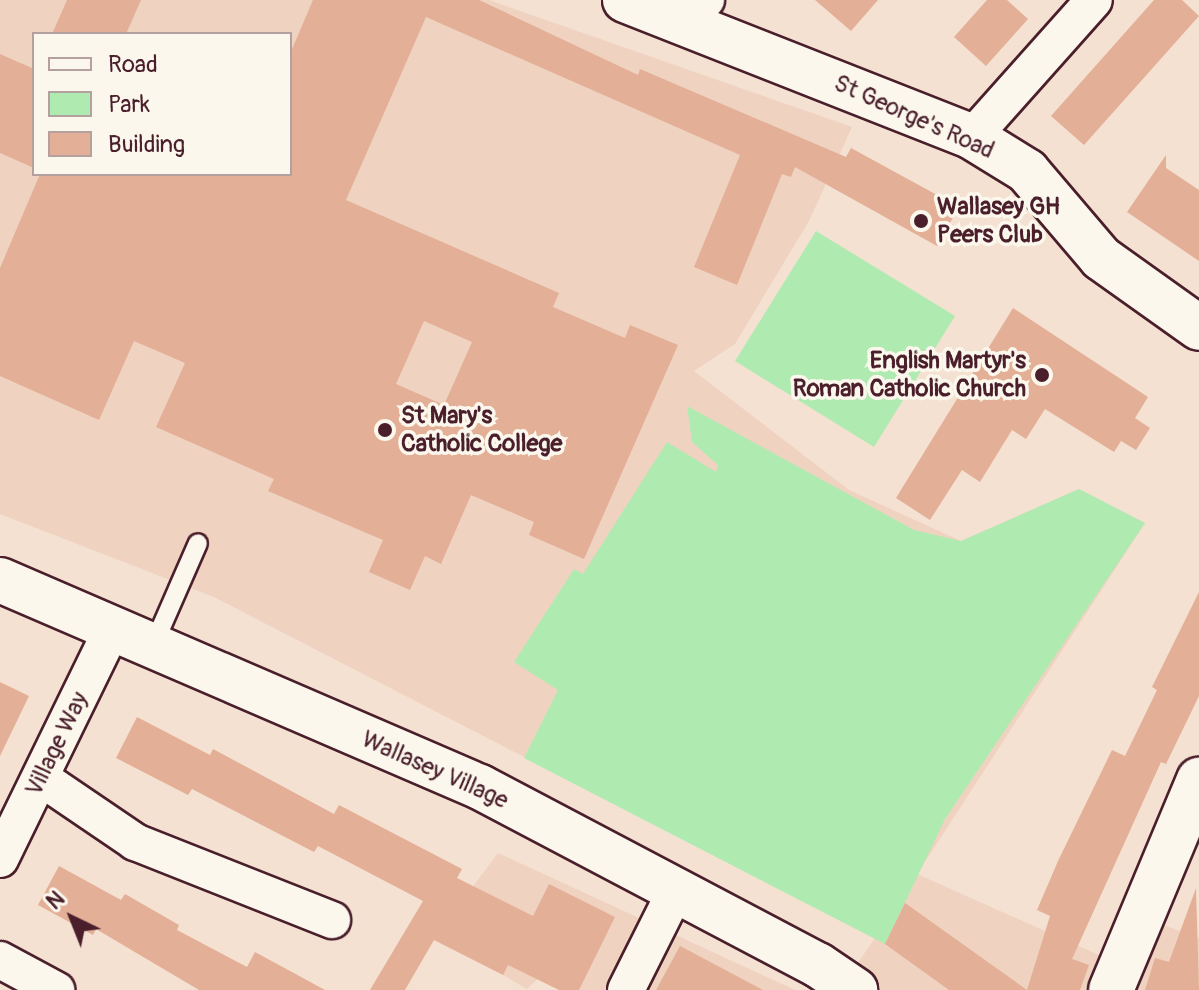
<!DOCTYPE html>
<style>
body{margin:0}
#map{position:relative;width:1199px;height:990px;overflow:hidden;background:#f4e1d2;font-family:Pangolin,sans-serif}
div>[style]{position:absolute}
.built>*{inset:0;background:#efd2c0}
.green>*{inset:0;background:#afebb1}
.building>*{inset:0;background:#e3af96}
.roads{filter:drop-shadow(2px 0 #4a1f2b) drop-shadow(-2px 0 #4a1f2b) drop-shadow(0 2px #4a1f2b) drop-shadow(0 -2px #4a1f2b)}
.lane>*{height:18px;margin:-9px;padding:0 9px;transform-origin:9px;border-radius:9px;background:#fbf7ec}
.street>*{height:36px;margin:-18px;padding:0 18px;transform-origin:18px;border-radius:18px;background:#fbf7ec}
.secondary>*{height:44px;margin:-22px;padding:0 22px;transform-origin:22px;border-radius:22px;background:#fbf7ec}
.dots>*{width:22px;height:22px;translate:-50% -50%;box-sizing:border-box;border:4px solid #fbf7ec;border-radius:50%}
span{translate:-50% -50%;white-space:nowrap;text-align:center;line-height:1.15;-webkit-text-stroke:7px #fbf7ec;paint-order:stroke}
.street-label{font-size:24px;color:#4a1f2b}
.poi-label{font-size:24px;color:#4a1f2b;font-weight:700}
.left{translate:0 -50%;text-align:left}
.right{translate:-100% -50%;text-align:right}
.legend{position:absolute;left:32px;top:32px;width:260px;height:144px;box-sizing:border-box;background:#fbf7ec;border:2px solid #b4a19f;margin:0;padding:10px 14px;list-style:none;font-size:24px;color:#4a1f2b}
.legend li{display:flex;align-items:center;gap:16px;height:40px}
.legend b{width:40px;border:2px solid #b4a19f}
.north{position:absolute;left:32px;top:878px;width:80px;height:80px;-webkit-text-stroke:6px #fbf7ec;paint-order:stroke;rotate:317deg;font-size:22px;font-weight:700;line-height:32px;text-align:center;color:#4a1f2b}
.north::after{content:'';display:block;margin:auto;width:28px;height:36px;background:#4a1f2b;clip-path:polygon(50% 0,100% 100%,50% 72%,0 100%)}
</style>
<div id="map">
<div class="built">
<i style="clip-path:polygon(evenodd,0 0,489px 0,852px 127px,809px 221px,735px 344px,694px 371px,849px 490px,961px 541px,1079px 489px,1145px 523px,917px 874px,1137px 972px,1158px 923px,1199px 938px,1199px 990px,839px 990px,875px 938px,214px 597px,0 514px,0 0,34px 34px,290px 34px,290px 174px,34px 174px,34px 34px)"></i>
<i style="clip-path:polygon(498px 853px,795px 990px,571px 990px,541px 976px,527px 989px,436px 936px)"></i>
</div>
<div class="green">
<i style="clip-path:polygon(816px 231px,955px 316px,874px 447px,735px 361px)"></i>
<i style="clip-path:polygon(687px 406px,914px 530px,961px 541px,1079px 489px,1145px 523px,945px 819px,885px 944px,524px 758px,558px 690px,514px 662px,574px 569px,583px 574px,667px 442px,716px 472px,718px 465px,692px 442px)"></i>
</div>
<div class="building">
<i style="clip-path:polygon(67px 0,141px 0,126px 34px,52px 34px)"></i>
<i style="clip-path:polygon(evenodd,313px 0,479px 0,638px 75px,640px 69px,846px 157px,851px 148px,959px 207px,937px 246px,795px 167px,791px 177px,782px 174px,737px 285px,694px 267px,740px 155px,426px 17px,346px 200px,559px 293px,553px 307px,625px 338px,630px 325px,678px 345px,584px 559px,529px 535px,534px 522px,471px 495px,441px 564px,425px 556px,410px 590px,369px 572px,383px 540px,268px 491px,274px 479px,156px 427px,185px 363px,134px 341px,99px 420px,0 376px,0 268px,40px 174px,290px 174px,290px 54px,313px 0,424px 321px,472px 342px,444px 405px,396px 384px,424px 321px)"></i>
<i style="clip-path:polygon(815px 0,878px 0,851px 31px)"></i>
<i style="clip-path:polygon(987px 0,1007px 0,1028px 19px,986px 66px,954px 37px)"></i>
<i style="clip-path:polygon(1154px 0,1182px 0,1199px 16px,1084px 145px,1051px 116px)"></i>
<i style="clip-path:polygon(0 54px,34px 69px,34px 168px,0 153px)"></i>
<i style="clip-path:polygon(1166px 155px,1166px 168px,1199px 190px,1199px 261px,1127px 212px)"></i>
<i style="clip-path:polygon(1013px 308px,1148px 397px,1135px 418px,1150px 428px,1136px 450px,1121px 441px,1114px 452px,1045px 409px,1026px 439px,1012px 430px,980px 482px,962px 470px,930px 520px,896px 498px)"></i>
<i style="clip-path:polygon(1199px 592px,1199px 696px,1166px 764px,1161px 762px,1072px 959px,1089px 965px,1080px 990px,949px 990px,885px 944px,905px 903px,1027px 990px,1050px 916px,1037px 910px,1058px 861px,1112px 750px,1125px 756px,1157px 690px,1152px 687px)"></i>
<i style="clip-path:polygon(0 682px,29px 696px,0 756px)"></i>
<i style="clip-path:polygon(137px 717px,210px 755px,213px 749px,334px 814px,339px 805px,462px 869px,457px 878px,533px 916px,549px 884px,615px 917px,579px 990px,559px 990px,508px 965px,503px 975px,434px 940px,405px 990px,370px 990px,423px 901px,318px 846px,314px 852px,192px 789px,188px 795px,116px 758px)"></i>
<i style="clip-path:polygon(59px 866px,121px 900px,125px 894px,179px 925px,177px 930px,247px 967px,255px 952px,325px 990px,199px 990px,96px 929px,93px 935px,38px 905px)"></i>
<i style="clip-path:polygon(1196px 888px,1199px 990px,1145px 990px,1155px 958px,1169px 962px)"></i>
<i style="clip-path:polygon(680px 946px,763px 990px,656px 990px)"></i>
</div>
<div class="roads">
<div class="lane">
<i style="left:153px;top:646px;width:112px;rotate:-66.4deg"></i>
</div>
<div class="street">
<i style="left:686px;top:22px;width:30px;rotate:-48deg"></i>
<i style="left:972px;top:137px;width:183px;rotate:-48.3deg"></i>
<i style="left:41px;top:778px;width:114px;rotate:34.2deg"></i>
<i style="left:135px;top:842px;width:212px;rotate:21.6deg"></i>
<i style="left:0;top:859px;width:256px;rotate:-64deg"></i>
<i style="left:0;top:960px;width:64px;rotate:28.2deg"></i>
<i style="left:626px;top:990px;width:112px;rotate:-63.4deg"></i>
</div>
<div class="secondary">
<i style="left:625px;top:0;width:373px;rotate:21.5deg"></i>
<i style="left:972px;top:137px;width:65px;rotate:31.7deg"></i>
<i style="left:1027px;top:171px;width:114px;rotate:49.6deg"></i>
<i style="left:1101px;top:258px;width:120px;rotate:35.5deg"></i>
<i style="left:0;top:580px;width:523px;rotate:23.33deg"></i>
<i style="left:480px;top:787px;width:382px;rotate:27.8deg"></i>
<i style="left:818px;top:965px;width:45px;rotate:34deg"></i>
<i style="left:1111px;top:990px;width:228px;rotate:-67.3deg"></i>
</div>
</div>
<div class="dots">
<i style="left:921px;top:221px;background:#4a1f2b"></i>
<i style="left:1042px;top:375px;background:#4a1f2b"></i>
<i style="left:385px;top:430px;background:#4a1f2b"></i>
</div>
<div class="street-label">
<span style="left:914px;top:117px;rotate:24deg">St George's Road</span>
<span style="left:57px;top:744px;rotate:-64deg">Village Way</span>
<span style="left:435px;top:770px;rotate:24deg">Wallasey Village</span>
</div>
<div class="poi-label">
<span class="left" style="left:937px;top:221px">Wallasey GH<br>Peers Club</span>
<span class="right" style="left:1026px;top:375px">English Martyr's<br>Roman Catholic Church</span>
<span class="left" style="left:401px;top:430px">St Mary's<br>Catholic College</span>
</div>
<ul class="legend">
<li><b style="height:10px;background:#fbf7ec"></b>Road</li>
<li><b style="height:22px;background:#afebb1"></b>Park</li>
<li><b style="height:22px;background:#e3af96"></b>Building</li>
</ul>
<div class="north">N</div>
</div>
